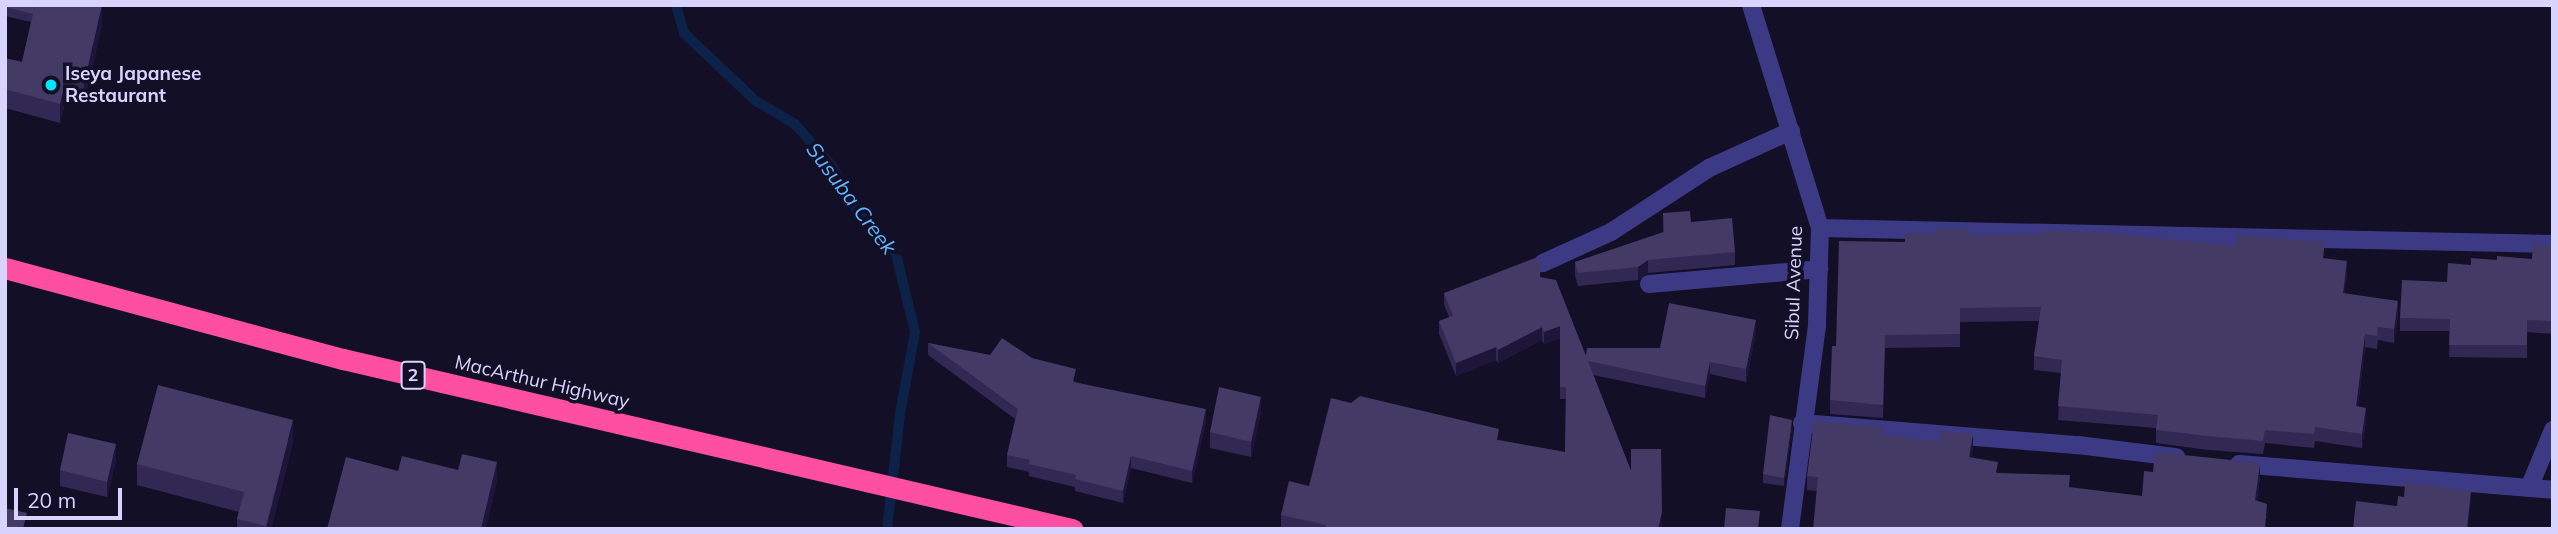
<!DOCTYPE html>
<style>
body{margin:0}
#map{position:relative;width:2558px;height:534px;overflow:hidden;background:#130f26;font-family:Mulish,sans-serif}
div>[style]{position:absolute}
.stream>*{height:10px;margin:-5px;padding:0 5px;transform-origin:5px;border-radius:5px;background:#0c2248}
.minor>*{height:18px;margin:-9px;padding:0 9px;transform-origin:9px;border-radius:9px;background:#3d3a85}
.highway>*{height:21px;margin:-10.5px;padding:0 10.5px;transform-origin:10.5px;border-radius:10.5px;background:#ff4fa3}
.wall>*{inset:0;background:#312854}
.shaded-wall>*{inset:0;background:#1d163a}
.building>*{inset:0;background:#433a66}
.dots>*{width:19px;height:19px;translate:-50% -50%;box-sizing:border-box;border:4px solid #130f26;border-radius:50%}
span{translate:-50% -50%;white-space:nowrap;text-align:center;line-height:1.15;-webkit-text-stroke:7px #130f26;paint-order:stroke}
.shield-label span{padding:2px 5px;background:#130f26;border:2px solid;border-radius:5px;-webkit-text-stroke-width:0}
.shield-label{font-size:18px;color:#d9d4ff;font-weight:700}
.poi-label{font-size:19px;color:#d9d4ff;font-weight:700}
.left{translate:0 -50%;text-align:left}
.street-label{font-size:19px;color:#d9d4ff}
.water-label{font-size:21px;color:#62b6ff;font-style:italic}
.frame{position:absolute;inset:0;border:7px solid #d9d4ff;pointer-events:none}
.scale{position:absolute;left:14px;top:488px;width:108px;height:32px;box-sizing:border-box;border:4px solid #d9d4ff;border-top:0;padding-left:9px;font-size:21px;line-height:24px;white-space:nowrap;color:#d9d4ff;-webkit-text-stroke:5px #130f26;paint-order:stroke}
</style>
<div id="map">
<div class="stream">
<i style="left:676px;top:5px;width:29px;rotate:74deg"></i>
<i style="left:684px;top:33px;width:99px;rotate:43.4deg"></i>
<i style="left:756px;top:101px;width:45px;rotate:30.5deg"></i>
<i style="left:795px;top:124px;width:56px;rotate:48.6deg"></i>
<i style="left:832px;top:166px;width:53px;rotate:60.5deg"></i>
<i style="left:858px;top:212px;width:57px;rotate:47.9deg"></i>
<i style="left:896px;top:254px;width:80px;rotate:76.3deg"></i>
<i style="left:915px;top:332px;width:83px;rotate:100.4deg"></i>
<i style="left:900px;top:414px;width:116px;rotate:96.4deg"></i>
</div>
<div class="minor">
<i style="left:1751px;top:5px;width:233px;rotate:72.8deg"></i>
<i style="left:1820px;top:228px;width:98px;rotate:91.8deg"></i>
<i style="left:1817px;top:326px;width:205px;rotate:97.6deg"></i>
<i style="left:1820px;top:228px;width:733px;rotate:1.25deg"></i>
<i style="left:1543px;top:263px;width:75px;rotate:-24.5deg"></i>
<i style="left:1611px;top:232px;width:117px;rotate:-33.1deg"></i>
<i style="left:1709px;top:168px;width:90px;rotate:-24.3deg"></i>
<i style="left:1649px;top:284px;width:171px;rotate:-5deg"></i>
<i style="left:1802px;top:423px;width:277px;rotate:4.6deg"></i>
<i style="left:2078px;top:445px;width:99px;rotate:7deg"></i>
<i style="left:2239px;top:464px;width:315px;rotate:4.7deg"></i>
<i style="left:2529px;top:488px;width:63px;rotate:-67.5deg"></i>
</div>
<div class="highway">
<i style="left:5px;top:268px;width:350px;rotate:15.1deg"></i>
<i style="left:343px;top:359px;width:749px;rotate:13.13deg"></i>
</div>
<div class="wall">
<i style="clip-path:polygon(5px 5px,102px 25px,84px 102px,66px 98px,60px 123px,5px 108px,5px 58px,22px 62px,31px 22px,5px 16px)"></i>
<i style="clip-path:polygon(1663px 213px,1691px 222px,1735px 252px,1735px 265px,1648px 273px,1638px 280px,1578px 286px,1575px 275px,1575px 262px,1663px 232px)"></i>
<i style="clip-path:polygon(1969px 235px,2324px 259px,2347px 275px,2344px 293px,2398px 314px,2394px 343px,2378px 340px,2377px 349px,2365px 347px,2358px 406px,2366px 421px,2362px 448px,2315px 441px,2314px 448px,2265px 443px,2263px 454px,2208px 450px,2156px 443px,2156px 428px,2058px 420px,2061px 373px,2034px 370px,2034px 356px,2039px 321px,1960px 322px,1960px 347px,1885px 348px,1883px 418px,1830px 414px,1830px 400px,1836px 346px,1905px 242px)"></i>
<i style="clip-path:polygon(2553px 246px,2553px 334px,2527px 332px,2527px 358px,2449px 357px,2450px 331px,2400px 331px,2400px 318px,2471px 265px,2532px 259px)"></i>
<i style="clip-path:polygon(1541px 277px,1586px 356px,1660px 348px,1756px 332px,1746px 382px,1710px 374px,1705px 398px,1593px 375px,1631px 471px,1662px 525px,1661px 529px,1288px 529px,1281px 527px,1281px 515px,1309px 486px,1499px 440px,1565px 452px,1566px 399px,1560px 399px,1560px 338px,1544px 344px,1542px 340px,1498px 363px,1496px 360px,1456px 376px,1439px 334px,1439px 321px,1449px 317px,1444px 305px,1444px 293px)"></i>
<i style="clip-path:polygon(928px 343px,990px 355px,1032px 358px,1076px 382px,1206px 421px,1192px 483px,1131px 468px,1123px 503px,1075px 491px,1075px 487px,1029px 476px,1029px 472px,1007px 467px,1007px 455px,1015px 419px,928px 355px)"></i>
<i style="clip-path:polygon(1261px 412px,1251px 457px,1210px 448px,1210px 432px)"></i>
<i style="clip-path:polygon(1792px 428px,1784px 486px,1763px 483px,1763px 474px)"></i>
<i style="clip-path:polygon(293px 441px,271px 529px,237px 529px,237px 519px,239px 512px,137px 485px,137px 464px)"></i>
<i style="clip-path:polygon(1973px 448px,1971px 458px,1998px 473px,2070px 488px,2142px 496px,2260px 477px,2257px 501px,2267px 518px,1817px 491px,1807px 490px,1807px 476px)"></i>
<i style="clip-path:polygon(116px 460px,107px 497px,60px 486px,60px 470px)"></i>
</div>
<div class="shaded-wall">
<i style="clip-path:polygon(102px 5px,102px 25px,84px 102px,84px 83px)"></i>
<i style="clip-path:polygon(66px 78px,66px 98px,60px 123px,60px 104px)"></i>
<i style="clip-path:polygon(1648px 260px,1648px 273px,1638px 280px,1638px 267px)"></i>
<i style="clip-path:polygon(2347px 261px,2347px 275px,2343px 306px,2343px 293px)"></i>
<i style="clip-path:polygon(2398px 301px,2398px 314px,2394px 343px,2394px 329px)"></i>
<i style="clip-path:polygon(1756px 320px,1756px 332px,1746px 382px,1746px 369px)"></i>
<i style="clip-path:polygon(1560px 326px,1560px 338px,1544px 344px,1544px 332px)"></i>
<i style="clip-path:polygon(1542px 327px,1542px 340px,1498px 363px,1498px 350px)"></i>
<i style="clip-path:polygon(2365px 334px,2365px 347px,2356px 420px,2356px 406px)"></i>
<i style="clip-path:polygon(1496px 347px,1496px 360px,1456px 376px,1456px 363px)"></i>
<i style="clip-path:polygon(1710px 362px,1710px 374px,1705px 398px,1705px 386px)"></i>
<i style="clip-path:polygon(1261px 397px,1261px 412px,1251px 457px,1251px 442px)"></i>
<i style="clip-path:polygon(2366px 408px,2366px 421px,2362px 448px,2362px 434px)"></i>
<i style="clip-path:polygon(1206px 409px,1206px 421px,1192px 483px,1192px 471px)"></i>
<i style="clip-path:polygon(293px 420px,293px 441px,271px 529px,266px 529px)"></i>
<i style="clip-path:polygon(1792px 420px,1792px 428px,1784px 486px,1784px 478px)"></i>
<i style="clip-path:polygon(1973px 434px,1973px 448px,1969px 471px,1969px 457px)"></i>
<i style="clip-path:polygon(116px 444px,116px 460px,107px 497px,107px 482px)"></i>
<i style="clip-path:polygon(1131px 456px,1131px 468px,1123px 503px,1123px 491px)"></i>
<i style="clip-path:polygon(497px 462px,497px 482px,486px 529px,481px 529px)"></i>
<i style="clip-path:polygon(2260px 463px,2260px 477px,2255px 514px,2255px 500px)"></i>
<i style="clip-path:polygon(2471px 491px,2471px 503px,2468px 529px,2467px 529px)"></i>
<i style="clip-path:polygon(1662px 512px,1661px 529px,1658px 529px)"></i>
</div>
<div class="building">
<i style="clip-path:polygon(5px 5px,35px 5px,33px 14px,5px 7px)"></i>
<i style="clip-path:polygon(35px 5px,102px 5px,84px 83px,66px 78px,60px 104px,5px 89px,5px 58px,22px 62px)"></i>
<i style="clip-path:polygon(1690px 211px,1691px 222px,1732px 218px,1735px 252px,1648px 260px,1638px 267px,1578px 273px,1575px 262px,1664px 232px,1663px 213px)"></i>
<i style="clip-path:polygon(1937px 229px,1969px 229px,1969px 235px,2044px 234px,2044px 231px,2099px 232px,2236px 246px,2237px 235px,2325px 242px,2323px 258px,2347px 261px,2343px 293px,2398px 301px,2394px 329px,2378px 327px,2377px 336px,2365px 334px,2356px 406px,2366px 408px,2362px 434px,2315px 427px,2314px 434px,2265px 430px,2263px 441px,2208px 436px,2156px 430px,2158px 415px,2058px 406px,2062px 360px,2034px 356px,2041px 307px,1960px 308px,1960px 334px,1885px 335px,1883px 405px,1830px 400px,1832px 346px,1836px 346px,1839px 241px,1905px 242px,1905px 233px,1937px 233px)"></i>
<i style="clip-path:polygon(2533px 244px,2553px 246px,2553px 321px,2527px 320px,2527px 345px,2449px 345px,2450px 319px,2400px 318px,2402px 280px,2447px 282px,2448px 263px,2471px 265px,2471px 258px,2497px 260px,2497px 256px,2532px 259px)"></i>
<i style="clip-path:polygon(1535px 258px,1541px 262px,1540px 277px,1556px 280px,1586px 356px,1587px 348px,1660px 348px,1669px 303px,1756px 320px,1746px 369px,1710px 362px,1705px 386px,1588px 361px,1631px 471px,1631px 449px,1661px 449px,1662px 512px,1658px 529px,1325px 529px,1326px 525px,1281px 515px,1289px 481px,1309px 486px,1331px 398px,1351px 403px,1360px 396px,1499px 429px,1497px 440px,1565px 452px,1566px 387px,1560px 387px,1560px 326px,1544px 332px,1542px 327px,1498px 350px,1496px 347px,1456px 363px,1439px 321px,1453px 316px,1444px 293px)"></i>
<i style="clip-path:polygon(1002px 338px,1032px 358px,1076px 369px,1073px 382px,1206px 409px,1192px 471px,1131px 456px,1123px 491px,1075px 479px,1076px 475px,1029px 464px,1030px 460px,1007px 455px,1018px 409px,928px 343px,990px 355px)"></i>
<i style="clip-path:polygon(158px 385px,293px 420px,266px 526px,237px 519px,244px 492px,137px 464px)"></i>
<i style="clip-path:polygon(1219px 387px,1261px 397px,1251px 442px,1210px 432px)"></i>
<i style="clip-path:polygon(1770px 415px,1792px 420px,1784px 478px,1763px 474px)"></i>
<i style="clip-path:polygon(1814px 421px,1883px 427px,1882px 434px,1939px 442px,1941px 431px,1973px 434px,1969px 457px,1998px 462px,1996px 473px,2070px 475px,2069px 487px,2142px 496px,2144px 471px,2153px 472px,2155px 452px,2260px 463px,2255px 500px,2267px 504px,2265px 529px,1813px 529px,1818px 477px,1807px 476px)"></i>
<i style="clip-path:polygon(68px 433px,116px 444px,107px 482px,60px 470px)"></i>
<i style="clip-path:polygon(462px 454px,497px 462px,481px 529px,327px 529px,346px 457px,398px 471px,402px 456px,458px 470px)"></i>
<i style="clip-path:polygon(2405px 482px,2471px 491px,2467px 529px,2353px 529px,2356px 501px,2397px 506px,2398px 496px,2404px 497px)"></i>
<i style="clip-path:polygon(5px 508px,27px 513px,23px 529px,5px 529px)"></i>
<i style="clip-path:polygon(1726px 508px,1760px 511px,1758px 529px,1724px 529px)"></i>
</div>
<div class="dots">
<i style="left:51px;top:85px;background:#00e5ff"></i>
</div>
<div class="shield-label">
<span style="left:413px;top:375px">2</span>
</div>
<div class="poi-label">
<span class="left" style="left:65px;top:85px">Iseya Japanese<br>Restaurant</span>
</div>
<div class="street-label">
<span style="left:1794px;top:283px;rotate:-88deg">Sibul Avenue</span>
<span style="left:542px;top:382px;rotate:13deg">MacArthur Highway</span>
</div>
<div class="water-label">
<span style="left:852px;top:198px;rotate:53deg">Susuba Creek</span>
</div>
<div class="frame"></div>
<div class="scale">20 m</div>
</div>
